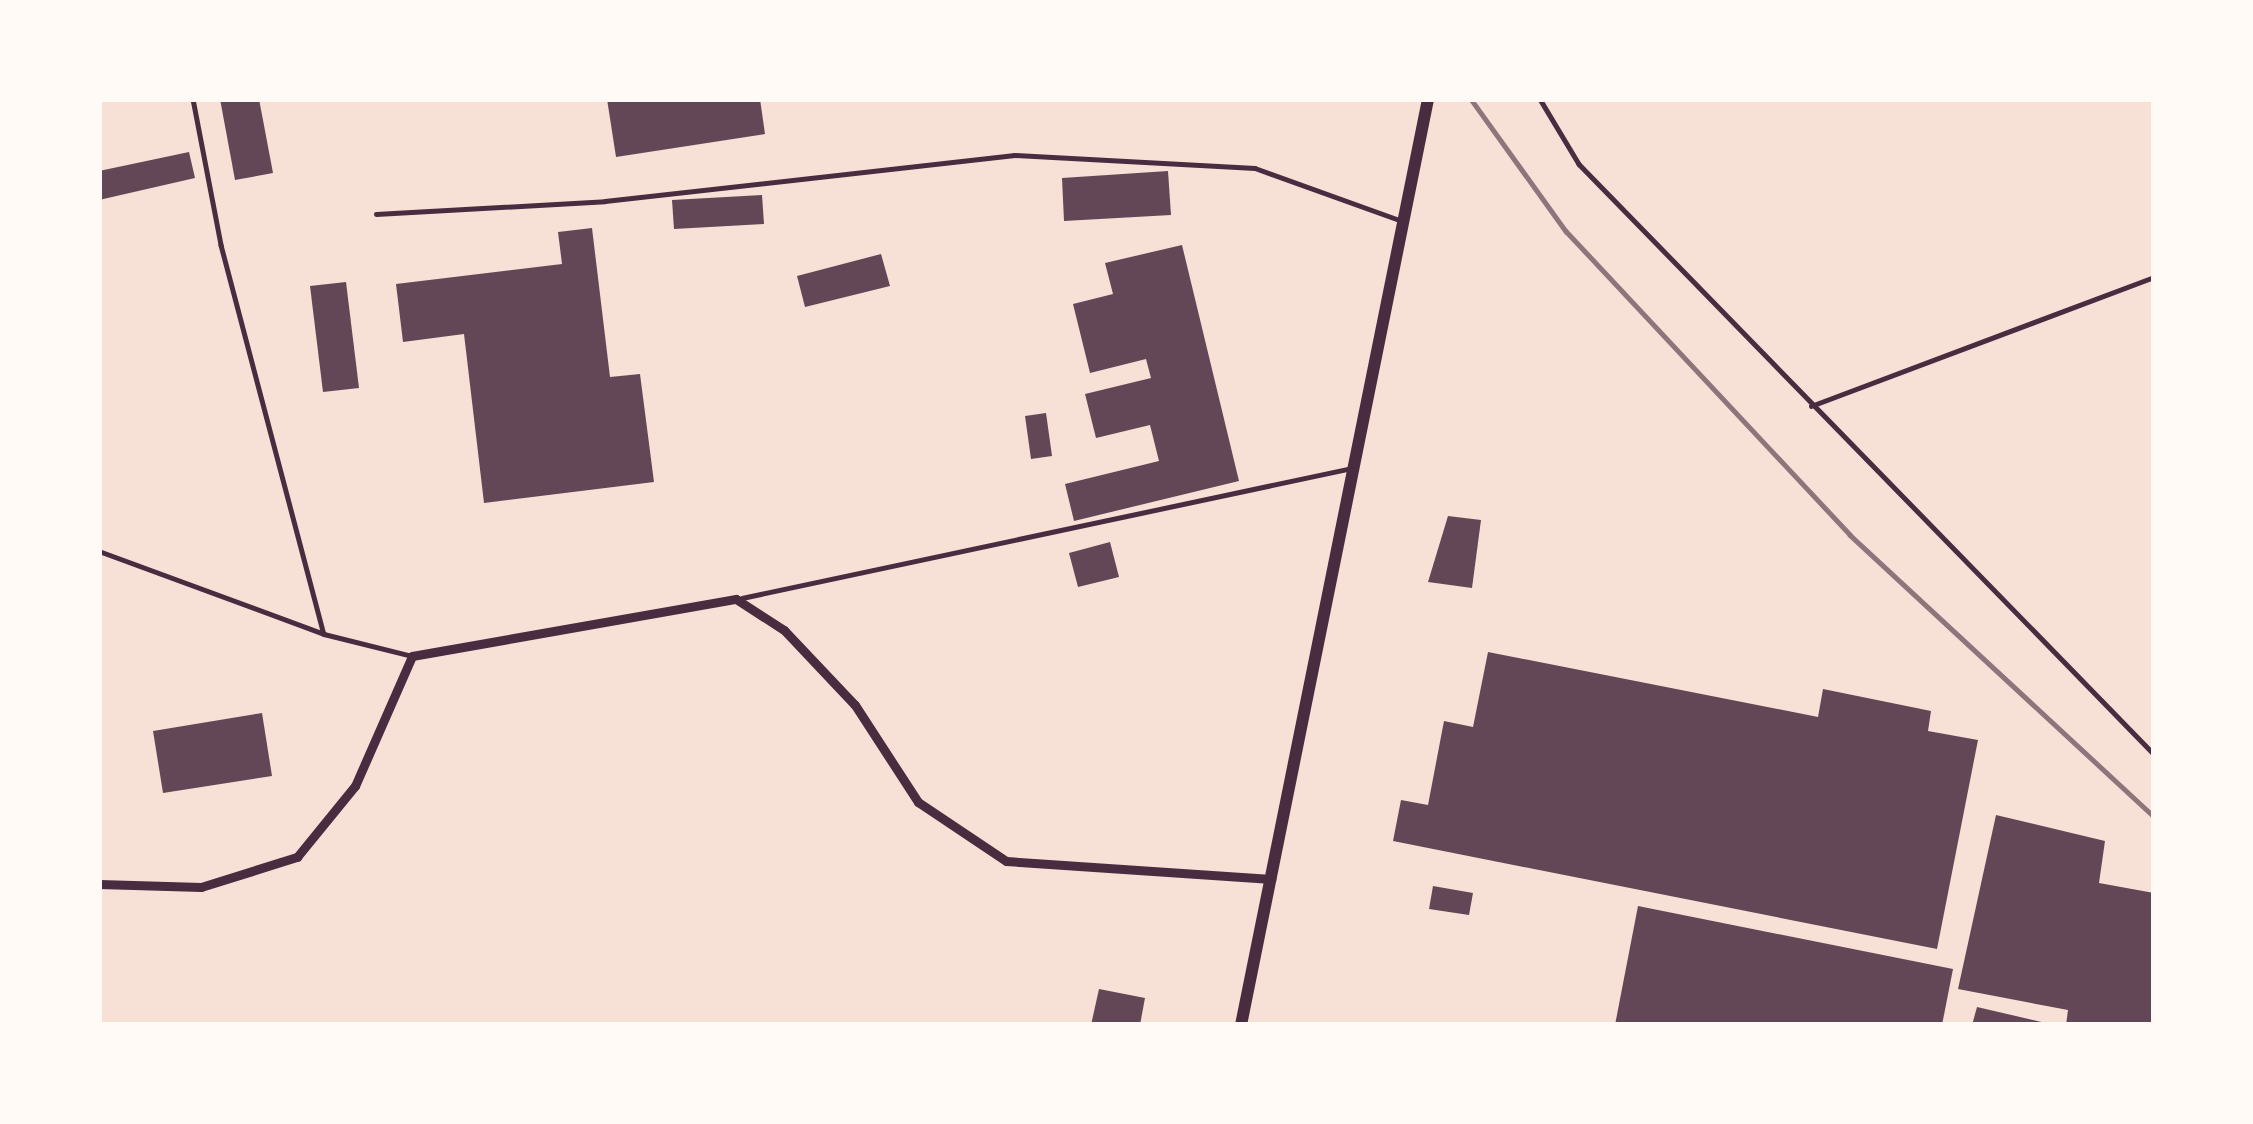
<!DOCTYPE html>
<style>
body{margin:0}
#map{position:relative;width:2253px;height:1124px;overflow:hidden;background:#f7e1d7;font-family:"Open Sans",sans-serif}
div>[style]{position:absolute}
.building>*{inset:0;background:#644757}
.service>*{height:4.5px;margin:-2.25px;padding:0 2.25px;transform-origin:2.25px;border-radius:2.25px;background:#4a2c40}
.minor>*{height:9px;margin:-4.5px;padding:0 4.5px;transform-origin:4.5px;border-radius:4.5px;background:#4a2c40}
.tertiary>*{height:12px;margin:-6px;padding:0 6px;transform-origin:6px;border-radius:6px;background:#4a2c40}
.rail>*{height:4.5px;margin:-2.25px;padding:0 2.25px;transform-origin:2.25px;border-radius:2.25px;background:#8f747c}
span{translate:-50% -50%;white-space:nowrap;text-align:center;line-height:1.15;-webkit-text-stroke:10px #fffaf5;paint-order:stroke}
.frame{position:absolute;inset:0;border:102px solid #fffaf5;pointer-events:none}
</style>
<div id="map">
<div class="building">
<i style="clip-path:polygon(220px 99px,259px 99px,273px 173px,235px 180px)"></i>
<i style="clip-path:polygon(607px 99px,760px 99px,765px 134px,616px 157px)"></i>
<i style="clip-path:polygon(189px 152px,195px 178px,99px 200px,99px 171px)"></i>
<i style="clip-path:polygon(1168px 171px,1171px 215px,1064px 221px,1062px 178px)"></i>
<i style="clip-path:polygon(762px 195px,764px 224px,674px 229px,672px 200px)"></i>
<i style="clip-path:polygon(592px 228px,610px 377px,640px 374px,654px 482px,484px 503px,464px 334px,403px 342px,396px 284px,562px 264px,558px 232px)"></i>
<i style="clip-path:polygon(1182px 245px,1239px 481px,1074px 521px,1065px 484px,1159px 461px,1150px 425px,1096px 438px,1085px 394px,1151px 378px,1146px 359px,1090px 373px,1073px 304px,1113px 294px,1105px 263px)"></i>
<i style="clip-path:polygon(881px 254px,890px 286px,805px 307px,797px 276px)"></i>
<i style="clip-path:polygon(346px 282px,359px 388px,323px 392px,310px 286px)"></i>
<i style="clip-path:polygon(1046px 413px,1052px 456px,1031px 459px,1025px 416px)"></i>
<i style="clip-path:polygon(1448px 516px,1481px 520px,1472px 588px,1428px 582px)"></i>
<i style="clip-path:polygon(1110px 542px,1119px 577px,1078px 587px,1069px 553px)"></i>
<i style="clip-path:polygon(1488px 652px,1818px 717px,1823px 689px,1931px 711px,1928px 731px,1978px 740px,1937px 949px,1393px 841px,1401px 800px,1428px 805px,1444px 721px,1473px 727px)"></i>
<i style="clip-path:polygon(262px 713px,272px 776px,163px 793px,153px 731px)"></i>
<i style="clip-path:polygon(1996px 815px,2105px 841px,2099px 883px,2154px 893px,2154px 1025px,2066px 1025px,2068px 1010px,1958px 989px)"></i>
<i style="clip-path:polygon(1433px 886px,1473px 893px,1469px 915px,1429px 909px)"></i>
<i style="clip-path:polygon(1638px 906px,1953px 969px,1942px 1025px,1615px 1025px)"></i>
<i style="clip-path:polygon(1099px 989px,1145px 998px,1140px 1025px,1091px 1025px)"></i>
<i style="clip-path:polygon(1977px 1007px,2046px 1023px,2045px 1025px,1972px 1025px)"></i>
</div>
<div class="service">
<i style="left:193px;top:99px;width:149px;rotate:79.1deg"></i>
<i style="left:221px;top:245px;width:402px;rotate:75.2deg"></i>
<i style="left:1540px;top:99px;width:76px;rotate:59deg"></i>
<i style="left:1579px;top:164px;width:824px;rotate:45.74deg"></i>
<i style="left:376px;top:214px;width:229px;rotate:-3.2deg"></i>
<i style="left:605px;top:201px;width:412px;rotate:-6.4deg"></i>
<i style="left:1014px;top:155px;width:241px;rotate:3.1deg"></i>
<i style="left:1255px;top:168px;width:156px;rotate:19.8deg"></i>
<i style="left:1811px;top:406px;width:366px;rotate:-20.6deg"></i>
<i style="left:99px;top:551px;width:240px;rotate:20.2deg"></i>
<i style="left:324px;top:634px;width:91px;rotate:14deg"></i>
<i style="left:742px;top:598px;width:624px;rotate:-12.03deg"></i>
</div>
<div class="minor">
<i style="left:99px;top:884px;width:102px;rotate:1.7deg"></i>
<i style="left:201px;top:887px;width:101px;rotate:-17.4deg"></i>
<i style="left:297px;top:857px;width:92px;rotate:-50.8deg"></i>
<i style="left:355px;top:786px;width:142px;rotate:-66.3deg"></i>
<i style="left:412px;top:656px;width:329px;rotate:-10deg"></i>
<i style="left:736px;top:599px;width:57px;rotate:32.9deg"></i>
<i style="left:784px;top:630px;width:103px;rotate:46.6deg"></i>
<i style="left:855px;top:705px;width:116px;rotate:57deg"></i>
<i style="left:918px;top:802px;width:106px;rotate:33.8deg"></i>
<i style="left:1006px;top:861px;width:266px;rotate:3.9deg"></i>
</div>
<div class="tertiary">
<i style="left:1241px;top:1025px;width:945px;rotate:-78.58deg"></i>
</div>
<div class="rail">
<i style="left:1471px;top:99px;width:163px;rotate:54.3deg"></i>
<i style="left:1566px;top:231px;width:416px;rotate:46.9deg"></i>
<i style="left:1850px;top:535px;width:415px;rotate:42.8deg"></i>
</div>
<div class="frame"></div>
</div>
